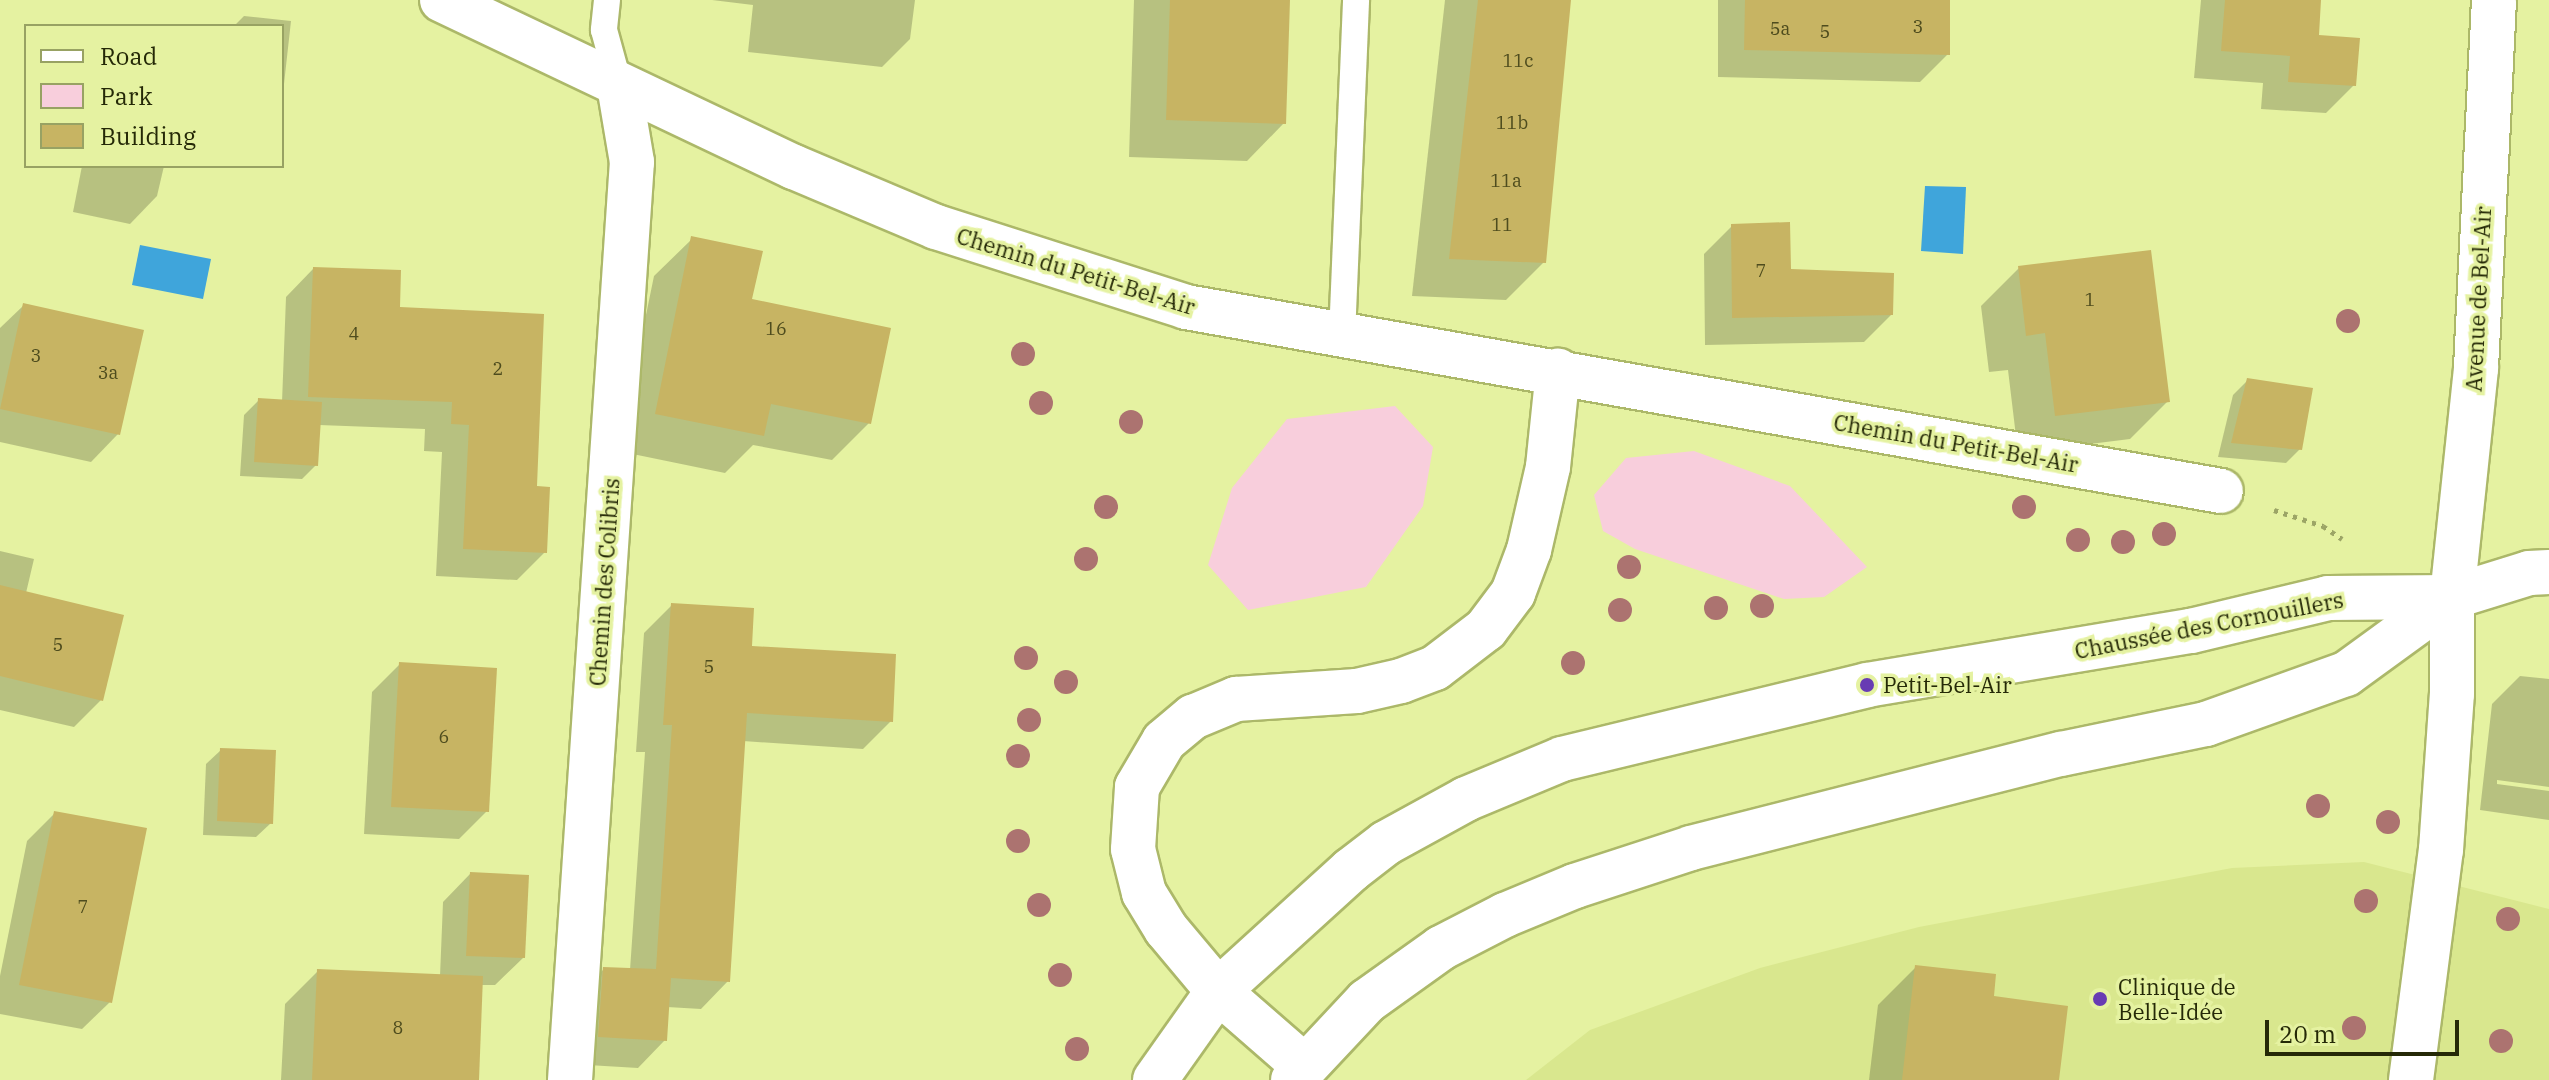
<!DOCTYPE html>
<meta charset="utf-8">
<style>
body{margin:0}
#map{position:relative;width:2549px;height:1080px;overflow:hidden;background:#e5f2a1;font-family:"IBM Plex Serif",serif}
div>[style]{position:absolute}
.built>*{inset:0;background:#d9e78e}
.green>*{inset:0;background:#f8cedc}
.water>*{inset:0;background:#3fa5db}
.shadow>*{inset:0;background:#0003}
.building>*{inset:0;background:#c7b463}
.path>*{height:5px;margin-top:-2.5px;transform-origin:0;background:repeating-linear-gradient(90deg,#9ca566 0 4px,transparent 0 10px)}
.roads{filter:drop-shadow(2px 0 #acb869) drop-shadow(-2px 0 #acb869) drop-shadow(0 2px #acb869) drop-shadow(0 -2px #acb869)}
.service>*{height:26px;margin:-13px;padding:0 13px;transform-origin:13px;border-radius:13px;background:#fff}
.minor>*{height:44px;margin:-22px;padding:0 22px;transform-origin:22px;border-radius:22px;background:#fff}
.tertiary>*{height:44px;margin:-22px;padding:0 22px;transform-origin:22px;border-radius:22px;background:#fff}
.trees>*{width:24px;height:24px;margin:-12px;border-radius:50%;background:#ac7370}
.dots>*{width:22px;height:22px;translate:-50% -50%;box-sizing:border-box;border:4px solid #e5f2a1;border-radius:50%}
span{translate:-50% -50%;white-space:nowrap;text-align:center;line-height:1.15;-webkit-text-stroke:7px #e5f2a1;paint-order:stroke}
.number-label{font-size:18px;color:#4e4c1e}
.number-label span{-webkit-text-stroke-width:0}
.street-label{font-size:22px;color:#252907}
.poi-label{font-size:22px;color:#252907}
.left{translate:0 -50%;text-align:left}
.legend{position:absolute;left:24px;top:24px;width:260px;height:144px;box-sizing:border-box;background:#e5f2a1;border:2px solid #98a263;margin:0;padding:10px 14px;list-style:none;font-size:24px;color:#252907}
.legend li{display:flex;align-items:center;gap:16px;height:40px}
.legend b{width:40px;border:2px solid #98a263}
.scale{position:absolute;left:2265px;top:1020px;width:194px;height:36px;box-sizing:border-box;border:4px solid #252907;border-top:0;padding-left:10px;font-size:24px;line-height:28px;white-space:nowrap;color:#252907;-webkit-text-stroke:6px #e5f2a1;paint-order:stroke}
</style>
<div id="map">
<div class="built">
<i style="clip-path:polygon(2364px 862px,2549px 909px,2549px 1080px,1526px 1080px,1590px 1030px,1760px 968px,1919px 927px,2232px 868px)"></i>
</div>
<div class="green">
<i style="clip-path:polygon(1395px 406px,1433px 447px,1423px 506px,1366px 587px,1248px 610px,1208px 565px,1232px 488px,1287px 419px)"></i>
<i style="clip-path:polygon(1694px 451px,1790px 486px,1867px 567px,1824px 597px,1784px 599px,1635px 549px,1603px 531px,1594px 495px,1626px 458px)"></i>
</div>
<div class="water">
<i style="clip-path:polygon(1925px 186px,1966px 187px,1963px 254px,1921px 251px)"></i>
<i style="clip-path:polygon(140px 245px,211px 259px,203px 299px,132px 285px)"></i>
</div>
<div class="shadow">
<i style="clip-path:polygon(712px 0,915px 0,910px 39px,882px 67px,748px 52px,753px 5px)"></i>
<i style="clip-path:polygon(1134px 0,1288px 0,1284px 123px,1247px 161px,1129px 157px)"></i>
<i style="clip-path:polygon(1445px 0,1569px 0,1544px 262px,1506px 300px,1412px 296px)"></i>
<i style="clip-path:polygon(1718px 0,1948px 0,1948px 54px,1920px 82px,1718px 77px)"></i>
<i style="clip-path:polygon(2201px 0,2319px 0,2316px 36px,2354px 85px,2326px 113px,2261px 109px,2263px 83px,2194px 78px)"></i>
<i style="clip-path:polygon(244px 16px,291px 21px,282px 102px,282px 26px,234px 26px)"></i>
<i style="clip-path:polygon(82px 166px,164px 166px,157px 196px,130px 224px,73px 212px)"></i>
<i style="clip-path:polygon(1732px 226px,1789px 271px,1891px 315px,1864px 342px,1705px 345px,1704px 254px)"></i>
<i style="clip-path:polygon(692px 239px,869px 423px,832px 460px,753px 445px,725px 473px,618px 451px,654px 276px)"></i>
<i style="clip-path:polygon(2019px 268px,2168px 401px,2130px 439px,2018px 453px,2008px 370px,1989px 372px,1981px 306px)"></i>
<i style="clip-path:polygon(313px 269px,398px 309px,535px 488px,545px 552px,517px 580px,436px 576px,442px 452px,424px 451px,425px 429px,319px 425px,316px 465px,302px 479px,240px 476px,244px 415px,259px 400px,282px 402px,286px 297px)"></i>
<i style="clip-path:polygon(24px 305px,118px 434px,91px 462px,0 442px,0 328px)"></i>
<i style="clip-path:polygon(2247px 381px,2300px 449px,2286px 463px,2218px 457px,2233px 395px)"></i>
<i style="clip-path:polygon(0 551px,34px 559px,26px 593px,101px 700px,74px 727px,0 710px)"></i>
<i style="clip-path:polygon(672px 605px,891px 721px,863px 749px,743px 741px,728px 981px,701px 1009px,667px 1007px,665px 1040px,638px 1068px,571px 1064px,576px 997px,604px 969px,630px 970px,645px 752px,636px 752px,644px 633px)"></i>
<i style="clip-path:polygon(400px 664px,487px 811px,459px 839px,364px 834px,372px 692px)"></i>
<i style="clip-path:polygon(2520px 676px,2549px 679px,2549px 787px,2497px 780px,2497px 784px,2549px 791px,2549px 820px,2480px 810px,2492px 704px)"></i>
<i style="clip-path:polygon(221px 750px,271px 823px,256px 837px,203px 835px,206px 764px)"></i>
<i style="clip-path:polygon(55px 813px,110px 1002px,82px 1029px,0 1014px,0 976px,27px 841px)"></i>
<i style="clip-path:polygon(470px 874px,523px 958px,495px 985px,481px 985px,477px 1080px,281px 1080px,285px 1004px,318px 971px,440px 976px,443px 902px)"></i>
<i style="clip-path:polygon(1916px 967px,1992px 998px,2057px 1080px,1869px 1080px,1878px 1005px)"></i>
</div>
<div class="building">
<i style="clip-path:polygon(1170px 0,1290px 0,1286px 124px,1166px 120px)"></i>
<i style="clip-path:polygon(1478px 0,1571px 0,1546px 263px,1449px 259px)"></i>
<i style="clip-path:polygon(1745px 0,1950px 0,1950px 55px,1744px 50px)"></i>
<i style="clip-path:polygon(2225px 0,2321px 0,2319px 35px,2360px 38px,2356px 86px,2288px 82px,2290px 56px,2221px 51px)"></i>
<i style="clip-path:polygon(1790px 222px,1791px 269px,1894px 273px,1893px 315px,1732px 318px,1731px 224px)"></i>
<i style="clip-path:polygon(691px 236px,763px 251px,752px 299px,891px 328px,871px 424px,771px 404px,764px 436px,655px 414px)"></i>
<i style="clip-path:polygon(2151px 250px,2170px 402px,2055px 416px,2045px 333px,2026px 336px,2018px 266px)"></i>
<i style="clip-path:polygon(313px 267px,401px 270px,400px 307px,544px 314px,537px 486px,550px 487px,547px 553px,463px 549px,469px 425px,451px 424px,452px 402px,308px 397px)"></i>
<i style="clip-path:polygon(23px 303px,144px 330px,120px 435px,0 409px)"></i>
<i style="clip-path:polygon(2247px 378px,2313px 388px,2302px 450px,2231px 443px)"></i>
<i style="clip-path:polygon(258px 398px,322px 402px,318px 466px,254px 462px)"></i>
<i style="clip-path:polygon(0 585px,124px 615px,103px 701px,0 676px)"></i>
<i style="clip-path:polygon(671px 603px,754px 608px,752px 646px,896px 654px,893px 722px,747px 713px,730px 982px,671px 978px,667px 1041px,598px 1037px,603px 967px,656px 969px,672px 725px,663px 725px)"></i>
<i style="clip-path:polygon(399px 662px,497px 668px,489px 812px,391px 807px)"></i>
<i style="clip-path:polygon(220px 748px,276px 750px,273px 824px,217px 821px)"></i>
<i style="clip-path:polygon(54px 811px,147px 828px,112px 1003px,19px 985px)"></i>
<i style="clip-path:polygon(470px 872px,529px 875px,525px 958px,466px 956px)"></i>
<i style="clip-path:polygon(1915px 965px,1996px 974px,1994px 996px,2068px 1006px,2059px 1080px,1902px 1080px)"></i>
<i style="clip-path:polygon(317px 969px,483px 976px,479px 1080px,312px 1080px)"></i>
</div>
<div class="path">
<i style="left:2274px;top:510px;width:52px;rotate:18.1deg"></i>
<i style="left:2323px;top:526px;width:23px;rotate:34deg"></i>
</div>
<div class="roads">
<div class="service">
<i style="left:607px;top:0;width:30px;rotate:96deg"></i>
<i style="left:604px;top:30px;width:57px;rotate:74.7deg"></i>
<i style="left:1342px;top:336px;width:336px;rotate:-87.6deg"></i>
</div>
<div class="minor">
<i style="left:442px;top:0;width:390px;rotate:25.4deg"></i>
<i style="left:794px;top:167px;width:154px;rotate:22.9deg"></i>
<i style="left:936px;top:227px;width:262px;rotate:17.7deg"></i>
<i style="left:1186px;top:307px;width:1051px;rotate:10.08deg"></i>
<i style="left:1218px;top:991px;width:81px;rotate:-130deg"></i>
<i style="left:1166px;top:929px;width:42px;rotate:-121.4deg"></i>
<i style="left:1144px;top:893px;width:45px;rotate:-104deg"></i>
<i style="left:1133px;top:849px;width:62px;rotate:-86.3deg"></i>
<i style="left:1137px;top:787px;width:53px;rotate:-59.6deg"></i>
<i style="left:1164px;top:741px;width:38px;rotate:-40deg"></i>
<i style="left:1193px;top:717px;width:47px;rotate:-22.7deg"></i>
<i style="left:1236px;top:699px;width:121px;rotate:-3.8deg"></i>
<i style="left:1357px;top:691px;width:45px;rotate:-12.8deg"></i>
<i style="left:1401px;top:681px;width:36px;rotate:-21deg"></i>
<i style="left:1435px;top:668px;width:64px;rotate:-37.4deg"></i>
<i style="left:1486px;top:629px;width:45px;rotate:-53.1deg"></i>
<i style="left:1513px;top:593px;width:46px;rotate:-69.6deg"></i>
<i style="left:1529px;top:550px;width:85px;rotate:-77.1deg"></i>
<i style="left:1548px;top:467px;width:97px;rotate:-84.1deg"></i>
<i style="left:570px;top:1080px;width:920px;rotate:-86.14deg"></i>
<i style="left:632px;top:162px;width:78px;rotate:-99.6deg"></i>
<i style="left:2411px;top:1080px;width:232px;rotate:-82.6deg"></i>
<i style="left:2441px;top:850px;width:156px;rotate:-86deg"></i>
<i style="left:2452px;top:694px;width:97px;rotate:-90deg"></i>
</div>
<div class="tertiary">
<i style="left:2452px;top:597px;width:230px;rotate:-84deg"></i>
<i style="left:2476px;top:368px;width:368px;rotate:-87.2deg"></i>
<i style="left:1218px;top:991px;width:114px;rotate:41.1deg"></i>
<i style="left:1155px;top:1080px;width:109px;rotate:-54.7deg"></i>
<i style="left:1218px;top:991px;width:180px;rotate:-42.3deg"></i>
<i style="left:1351px;top:870px;width:44px;rotate:-37.6deg"></i>
<i style="left:1386px;top:843px;width:91px;rotate:-28.8deg"></i>
<i style="left:1466px;top:799px;width:104px;rotate:-22.6deg"></i>
<i style="left:1562px;top:759px;width:314px;rotate:-13.6deg"></i>
<i style="left:1867px;top:685px;width:328px;rotate:-9.5deg"></i>
<i style="left:2191px;top:631px;width:141px;rotate:-13.5deg"></i>
<i style="left:2328px;top:598px;width:124px;rotate:-0.5deg"></i>
<i style="left:2452px;top:597px;width:81px;rotate:-17.3deg"></i>
<i style="left:2529px;top:573px;width:20px;rotate:-3deg"></i>
<i style="left:1293px;top:1080px;width:108px;rotate:-46.9deg"></i>
<i style="left:1367px;top:1001px;width:91px;rotate:-35.6deg"></i>
<i style="left:1441px;top:948px;width:72px;rotate:-27.3deg"></i>
<i style="left:1505px;top:915px;width:76px;rotate:-22.5deg"></i>
<i style="left:1575px;top:886px;width:122px;rotate:-18.1deg"></i>
<i style="left:1691px;top:848px;width:382px;rotate:-14.3deg"></i>
<i style="left:2061px;top:754px;width:148px;rotate:-11.7deg"></i>
<i style="left:2206px;top:724px;width:149px;rotate:-19.7deg"></i>
<i style="left:2346px;top:674px;width:131px;rotate:-36deg"></i>
</div>
</div>
<div class="trees">
<i style="left:2348px;top:321px"></i>
<i style="left:1023px;top:354px"></i>
<i style="left:1041px;top:403px"></i>
<i style="left:1131px;top:422px"></i>
<i style="left:1106px;top:507px"></i>
<i style="left:2024px;top:507px"></i>
<i style="left:2164px;top:534px"></i>
<i style="left:2078px;top:540px"></i>
<i style="left:2123px;top:542px"></i>
<i style="left:1086px;top:559px"></i>
<i style="left:1629px;top:567px"></i>
<i style="left:1762px;top:606px"></i>
<i style="left:1716px;top:608px"></i>
<i style="left:1620px;top:610px"></i>
<i style="left:1026px;top:658px"></i>
<i style="left:1573px;top:663px"></i>
<i style="left:1066px;top:682px"></i>
<i style="left:1029px;top:720px"></i>
<i style="left:1018px;top:756px"></i>
<i style="left:2318px;top:806px"></i>
<i style="left:2388px;top:822px"></i>
<i style="left:1018px;top:841px"></i>
<i style="left:2366px;top:901px"></i>
<i style="left:1039px;top:905px"></i>
<i style="left:2508px;top:919px"></i>
<i style="left:1060px;top:975px"></i>
<i style="left:2354px;top:1028px"></i>
<i style="left:2501px;top:1041px"></i>
<i style="left:1077px;top:1049px"></i>
</div>
<div class="dots">
<i style="left:1867px;top:685px;background:#683cb3"></i>
<i style="left:2100px;top:999px;background:#683cb3"></i>
</div>
<div class="number-label">
<span style="left:1918px;top:27px">3</span>
<span style="left:1780px;top:29px">5a</span>
<span style="left:1825px;top:32px">5</span>
<span style="left:1518px;top:61px">11c</span>
<span style="left:1512px;top:123px">11b</span>
<span style="left:1506px;top:181px">11a</span>
<span style="left:1502px;top:225px">11</span>
<span style="left:1761px;top:271px">7</span>
<span style="left:2090px;top:300px">1</span>
<span style="left:776px;top:329px">16</span>
<span style="left:354px;top:334px">4</span>
<span style="left:36px;top:356px">3</span>
<span style="left:498px;top:369px">2</span>
<span style="left:108px;top:373px">3a</span>
<span style="left:58px;top:645px">5</span>
<span style="left:709px;top:667px">5</span>
<span style="left:444px;top:737px">6</span>
<span style="left:83px;top:907px">7</span>
<span style="left:398px;top:1028px">8</span>
</div>
<div class="street-label">
<span style="left:1076px;top:271px;rotate:17deg">Chemin du Petit-Bel-Air</span>
<span style="left:2478px;top:299px;rotate:-87deg">Avenue de Bel-Air</span>
<span style="left:1956px;top:443px;rotate:10deg">Chemin du Petit-Bel-Air</span>
<span style="left:604px;top:582px;rotate:-86deg">Chemin des Colibris</span>
<span style="left:2209px;top:625px;rotate:-11deg">Chaussée des Cornouillers</span>
</div>
<div class="poi-label">
<span class="left" style="left:1883px;top:685px">Petit-Bel-Air</span>
<span class="left" style="left:2118px;top:999px">Clinique de<br>Belle-Idée</span>
</div>
<ul class="legend">
<li><b style="height:10px;background:#fff"></b>Road</li>
<li><b style="height:22px;background:#f8cedc"></b>Park</li>
<li><b style="height:22px;background:#c7b463"></b>Building</li>
</ul>
<div class="scale">20 m</div>
</div>
